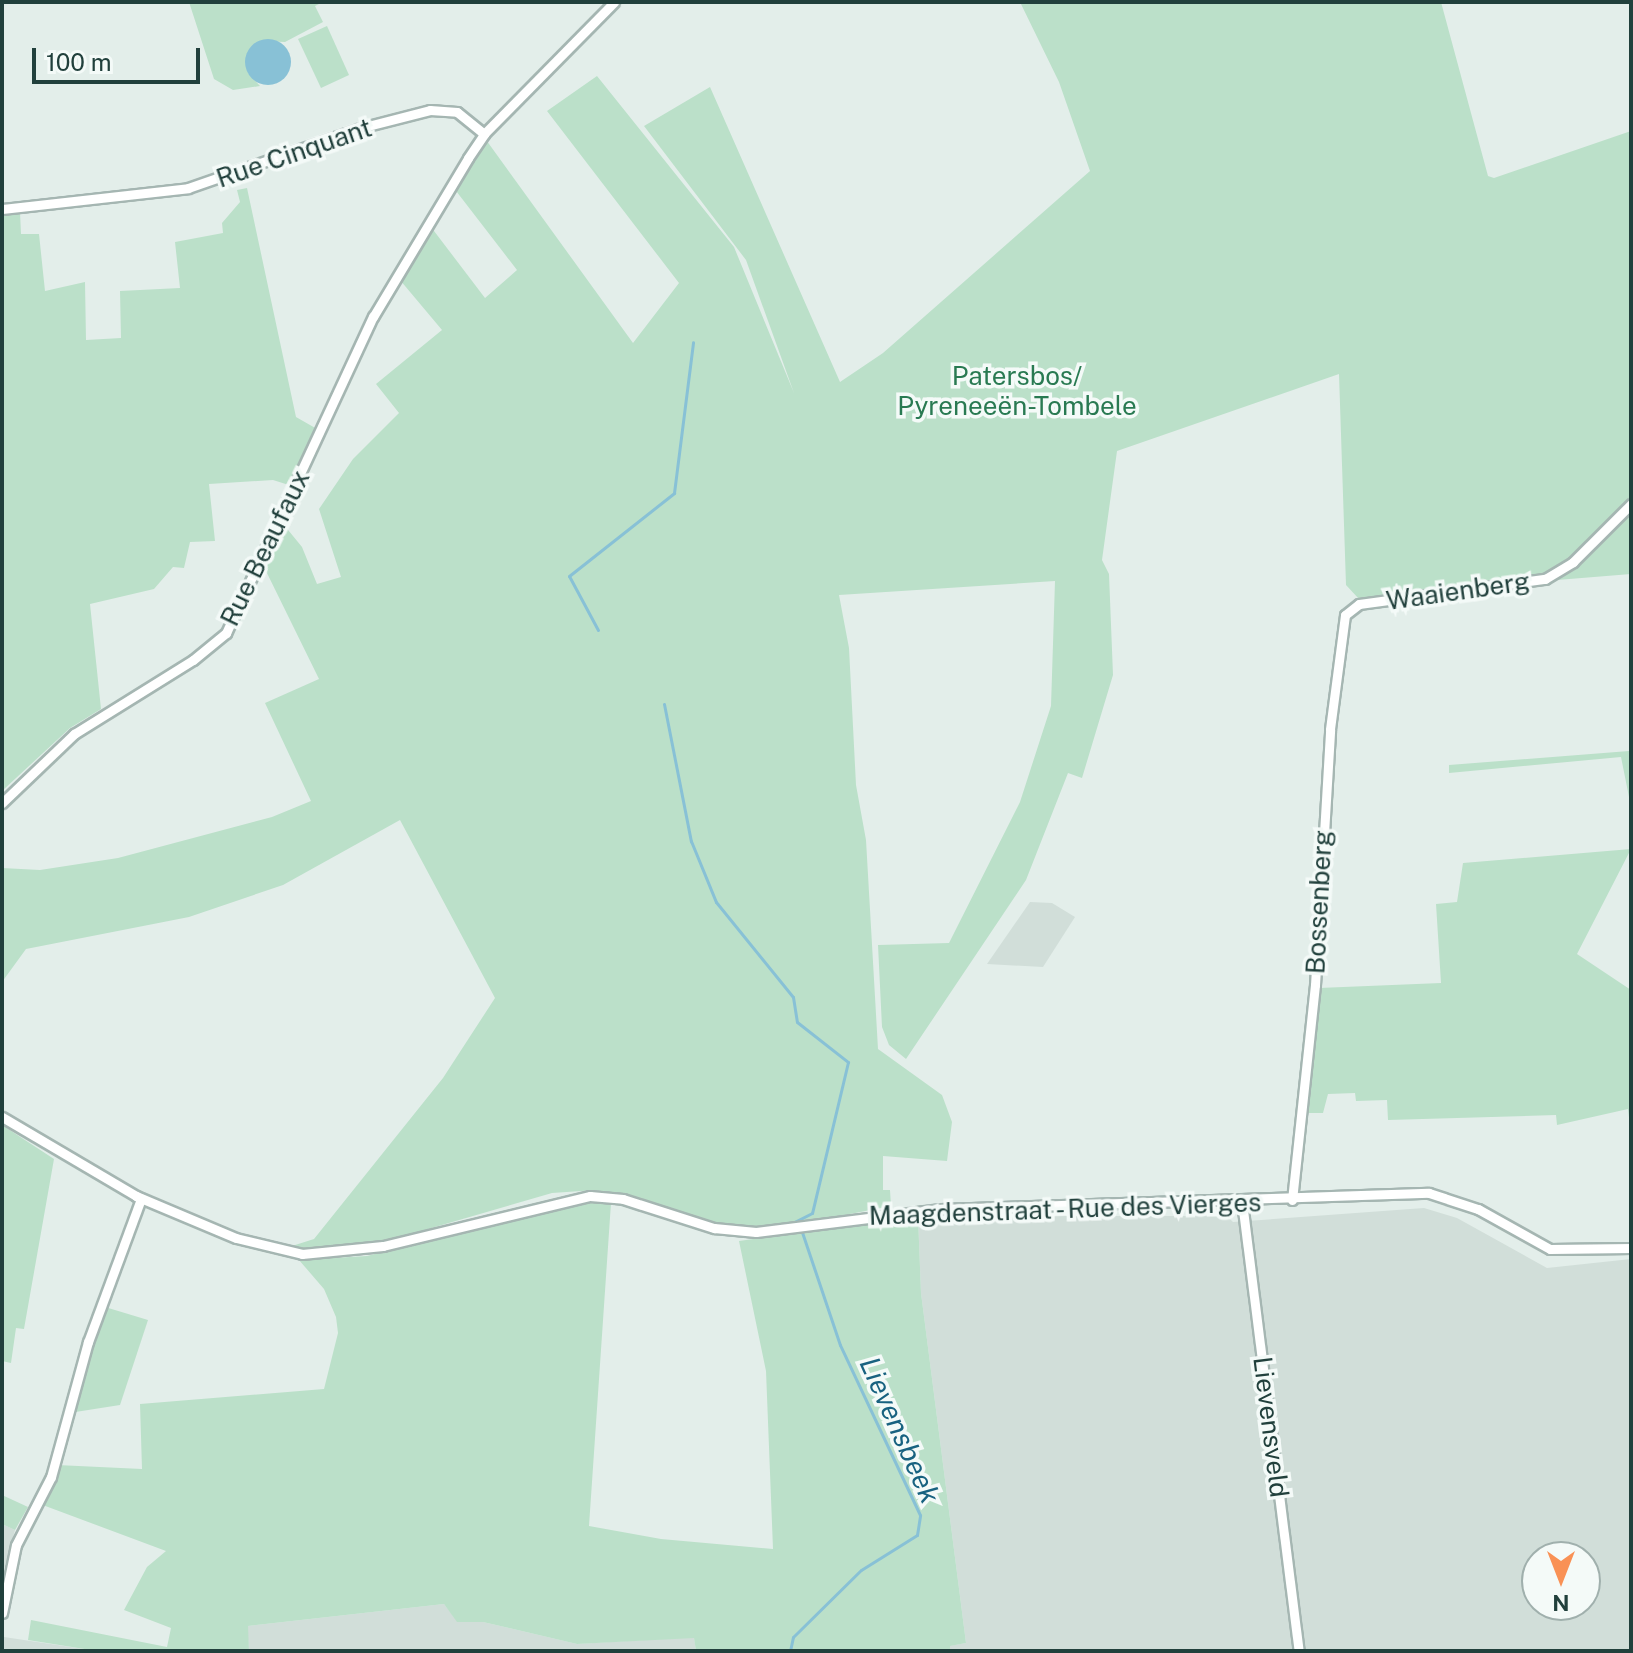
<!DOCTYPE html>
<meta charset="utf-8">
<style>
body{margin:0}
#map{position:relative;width:1633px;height:1653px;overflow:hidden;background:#e3eeea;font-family:"Public Sans",sans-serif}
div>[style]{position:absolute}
.built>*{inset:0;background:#d1ded9}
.green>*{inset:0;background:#bbe0c9}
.water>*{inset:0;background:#88c1d6}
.round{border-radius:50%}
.stream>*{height:3px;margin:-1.5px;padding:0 1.5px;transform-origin:1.5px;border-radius:1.5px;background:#88c1d6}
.roads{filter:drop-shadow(2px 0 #a5b6b2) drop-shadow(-2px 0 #a5b6b2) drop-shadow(0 2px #a5b6b2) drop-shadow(0 -2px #a5b6b2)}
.street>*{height:9px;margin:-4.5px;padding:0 4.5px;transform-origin:4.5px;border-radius:4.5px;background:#fff}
span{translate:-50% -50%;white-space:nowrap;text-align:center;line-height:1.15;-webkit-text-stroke:7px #f4faf8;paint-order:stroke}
.street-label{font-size:26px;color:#21403c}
.park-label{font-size:26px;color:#297a52}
.water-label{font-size:28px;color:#186280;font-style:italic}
.frame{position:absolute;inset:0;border:4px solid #21403c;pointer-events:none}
.north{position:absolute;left:1521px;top:1541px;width:80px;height:80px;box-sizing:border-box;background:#f4faf8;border:2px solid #a0b0ad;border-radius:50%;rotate:180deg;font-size:22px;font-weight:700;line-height:32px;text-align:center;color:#21403c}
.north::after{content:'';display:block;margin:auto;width:28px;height:36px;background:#f99155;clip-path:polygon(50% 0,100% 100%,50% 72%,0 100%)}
.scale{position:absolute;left:32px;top:48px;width:168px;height:36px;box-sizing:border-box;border:4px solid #21403c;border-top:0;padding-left:10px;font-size:24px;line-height:28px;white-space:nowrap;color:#21403c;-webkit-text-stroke:6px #f4faf8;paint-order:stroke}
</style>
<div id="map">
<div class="built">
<i style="clip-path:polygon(1030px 902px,1052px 903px,1075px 917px,1043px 967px,987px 964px)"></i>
<i style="clip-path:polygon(evenodd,1424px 1208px,1457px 1218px,1547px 1268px,1631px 1259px,1631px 1651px,950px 1651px,949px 1646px,966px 1643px,921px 1293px,918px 1216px,1227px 1216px,1233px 1222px,1424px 1208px,1537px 1557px,1585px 1557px,1585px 1605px,1537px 1605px,1537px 1557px)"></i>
<i style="clip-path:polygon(2px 1524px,15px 1530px,2px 1577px)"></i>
<i style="clip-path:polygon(444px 1604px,458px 1622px,483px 1622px,577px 1644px,694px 1637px,696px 1651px,249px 1651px,247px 1626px)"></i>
<i style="clip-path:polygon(2px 1636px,4px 1637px,97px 1651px,2px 1651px)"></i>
</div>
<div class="green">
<i style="clip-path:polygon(189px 2px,323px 2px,315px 6px,323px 22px,285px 42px,261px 41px,250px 50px,248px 73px,260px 86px,233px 90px,214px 79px)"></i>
<i style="clip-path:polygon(1020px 2px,1441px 2px,1488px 176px,1494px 178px,1631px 131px,1631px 499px,1565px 563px,1544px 576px,1359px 599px,1346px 585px,1339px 374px,1117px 451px,1102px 560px,1109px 574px,1113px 675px,1082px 778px,1068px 773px,1026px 880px,906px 1059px,889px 1045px,882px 1027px,878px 945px,949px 943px,1020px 802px,1051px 706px,1055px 581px,839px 595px,849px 648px,856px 785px,866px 840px,878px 1049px,942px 1095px,952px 1122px,947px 1161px,883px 1156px,883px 1190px,890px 1190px,891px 1206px,809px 1222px,750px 1228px,700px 1222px,596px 1190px,552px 1193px,373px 1245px,307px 1250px,292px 1246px,314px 1239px,443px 1078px,495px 998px,400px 820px,283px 885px,189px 917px,26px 949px,2px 982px,2px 868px,40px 870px,118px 858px,272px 817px,311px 801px,265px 703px,319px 679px,264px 567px,284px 525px,302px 547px,317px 584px,341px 577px,319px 509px,353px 459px,399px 413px,376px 384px,442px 330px,400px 280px,431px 227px,485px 298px,517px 270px,453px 187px,484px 137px,633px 343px,679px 283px,547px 111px,597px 76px,734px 247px,794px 393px,746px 260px,644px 126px,710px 87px,840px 382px,883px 353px,1090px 171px,1059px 82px)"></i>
<i style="clip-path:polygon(327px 26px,349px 75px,321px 88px,298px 39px)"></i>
<i style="clip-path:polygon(247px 188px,296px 417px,317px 429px,292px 486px,273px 480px,209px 484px,215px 541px,190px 542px,184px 568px,173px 567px,154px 589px,90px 604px,101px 709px,70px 728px,2px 791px,2px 214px,20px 212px,21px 234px,39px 234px,45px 291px,85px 282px,86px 340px,121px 338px,120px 291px,180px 288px,175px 242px,223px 233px,222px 223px,240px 202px,237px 190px)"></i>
<i style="clip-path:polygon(1631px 510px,1631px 574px,1557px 580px,1630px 511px)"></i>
<i style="clip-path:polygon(1629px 751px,1631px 807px,1621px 757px,1449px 773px,1449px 765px)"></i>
<i style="clip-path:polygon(1631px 849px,1577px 954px,1631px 990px,1631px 1134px,1628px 1109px,1557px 1125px,1556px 1115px,1388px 1120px,1387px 1100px,1356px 1101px,1355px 1093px,1328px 1094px,1323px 1113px,1305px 1113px,1319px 988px,1441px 983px,1436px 904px,1457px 902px,1463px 863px)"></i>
<i style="clip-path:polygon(2px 1125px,54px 1159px,24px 1329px,16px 1328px,11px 1363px,2px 1361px)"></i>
<i style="clip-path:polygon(573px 1203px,611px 1203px,589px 1526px,661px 1539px,773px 1549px,766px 1371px,739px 1241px,918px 1216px,921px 1293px,966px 1643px,950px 1646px,950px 1651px,696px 1651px,694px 1638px,577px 1644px,483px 1622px,457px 1622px,444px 1604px,248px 1626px,249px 1651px,97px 1651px,28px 1640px,31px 1620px,167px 1647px,171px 1628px,124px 1610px,147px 1567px,166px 1551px,40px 1504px,50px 1491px,57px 1465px,142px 1469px,140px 1404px,324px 1389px,338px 1333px,336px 1317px,324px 1289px,299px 1260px,367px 1256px)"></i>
<i style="clip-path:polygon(105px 1307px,148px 1320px,120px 1405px,69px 1413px)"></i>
<i style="clip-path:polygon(2px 1495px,28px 1507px,15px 1530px,2px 1524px)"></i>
</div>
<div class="water">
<i class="round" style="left:245px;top:39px;width:46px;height:46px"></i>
</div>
<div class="stream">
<i style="left:598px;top:630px;width:61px;rotate:-118.2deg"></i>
<i style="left:569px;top:576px;width:134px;rotate:-38.3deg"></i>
<i style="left:674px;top:493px;width:152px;rotate:-82.8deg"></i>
<i style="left:664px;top:704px;width:140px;rotate:78.9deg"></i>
<i style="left:691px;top:841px;width:66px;rotate:67.7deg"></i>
<i style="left:716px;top:902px;width:122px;rotate:51deg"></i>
<i style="left:793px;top:997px;width:25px;rotate:81deg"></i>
<i style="left:797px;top:1022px;width:65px;rotate:38.1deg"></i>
<i style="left:848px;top:1062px;width:155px;rotate:103.4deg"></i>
<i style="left:812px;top:1213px;width:25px;rotate:153deg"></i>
<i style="left:790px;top:1651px;width:14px;rotate:-78deg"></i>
<i style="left:793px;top:1637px;width:95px;rotate:-44.6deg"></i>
<i style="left:861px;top:1570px;width:66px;rotate:-32deg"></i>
<i style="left:917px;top:1535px;width:20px;rotate:-81deg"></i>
<i style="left:920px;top:1515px;width:188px;rotate:-115.2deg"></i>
<i style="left:840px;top:1345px;width:119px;rotate:-108.6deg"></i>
<i style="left:802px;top:1232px;width:7px;rotate:-172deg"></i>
</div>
<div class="roads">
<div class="street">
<i style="left:2px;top:209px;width:187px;rotate:-6.4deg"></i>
<i style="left:188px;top:188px;width:182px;rotate:-19.2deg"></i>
<i style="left:360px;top:128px;width:72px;rotate:-14.4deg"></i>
<i style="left:430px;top:110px;width:27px;rotate:4deg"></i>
<i style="left:457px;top:112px;width:35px;rotate:39deg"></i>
<i style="left:2px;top:803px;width:100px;rotate:-43.8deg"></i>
<i style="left:74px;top:734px;width:140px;rotate:-31.9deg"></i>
<i style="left:193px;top:660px;width:43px;rotate:-39.3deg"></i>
<i style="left:226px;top:633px;width:349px;rotate:-65.1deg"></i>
<i style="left:373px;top:317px;width:185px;rotate:-59.1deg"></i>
<i style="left:468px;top:158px;width:29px;rotate:-56deg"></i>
<i style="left:484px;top:134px;width:185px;rotate:-45.4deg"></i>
<i style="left:2px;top:1117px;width:156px;rotate:30.5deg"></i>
<i style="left:136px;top:1196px;width:108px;rotate:22.8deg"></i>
<i style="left:236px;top:1238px;width:68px;rotate:13.6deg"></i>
<i style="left:302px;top:1254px;width:81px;rotate:-5.6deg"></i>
<i style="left:383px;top:1246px;width:213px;rotate:-13.6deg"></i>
<i style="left:590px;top:1196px;width:33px;rotate:5deg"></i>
<i style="left:623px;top:1199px;width:96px;rotate:17.7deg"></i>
<i style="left:714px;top:1228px;width:42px;rotate:5.4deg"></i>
<i style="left:756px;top:1232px;width:186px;rotate:-7.1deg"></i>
<i style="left:941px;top:1209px;width:488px;rotate:-1.9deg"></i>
<i style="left:1429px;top:1193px;width:52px;rotate:18.1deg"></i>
<i style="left:1478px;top:1209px;width:82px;rotate:29.1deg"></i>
<i style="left:1550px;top:1249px;width:81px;rotate:-0.7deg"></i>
<i style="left:1292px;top:1200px;width:216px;rotate:-83.9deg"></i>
<i style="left:1315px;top:985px;width:256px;rotate:-86.6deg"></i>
<i style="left:1330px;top:729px;width:115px;rotate:-82.5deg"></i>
<i style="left:1345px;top:615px;width:18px;rotate:-38deg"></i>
<i style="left:1359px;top:604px;width:188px;rotate:-7.7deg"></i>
<i style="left:1545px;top:579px;width:33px;rotate:-31deg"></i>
<i style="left:1573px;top:562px;width:82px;rotate:-45deg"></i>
<i style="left:1242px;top:1202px;width:453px;rotate:82.8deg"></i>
<i style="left:2px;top:1613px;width:69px;rotate:-78.4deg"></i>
<i style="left:16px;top:1545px;width:76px;rotate:-62.8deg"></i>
<i style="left:51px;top:1477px;width:140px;rotate:-74.7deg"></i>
<i style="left:88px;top:1342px;width:153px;rotate:-69.7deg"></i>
</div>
</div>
<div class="street-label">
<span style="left:294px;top:153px;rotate:-19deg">Rue Cinquant</span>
<span style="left:265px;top:548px;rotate:-64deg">Rue Beaufaux</span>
<span style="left:1458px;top:591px;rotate:-8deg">Waaienberg</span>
<span style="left:1319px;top:902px;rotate:-87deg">Bossenberg</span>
<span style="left:1065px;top:1209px;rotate:-2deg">Maagdenstraat - Rue des Vierges</span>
<span style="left:1271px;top:1427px;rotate:83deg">Lievensveld</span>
</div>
<div class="park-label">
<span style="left:1017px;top:391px">Patersbos/<br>Pyreneeën-Tombele</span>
</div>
<div class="water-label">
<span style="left:900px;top:1430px;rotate:66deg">Lievensbeek</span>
</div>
<div class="frame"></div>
<div class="north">N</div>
<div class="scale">100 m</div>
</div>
